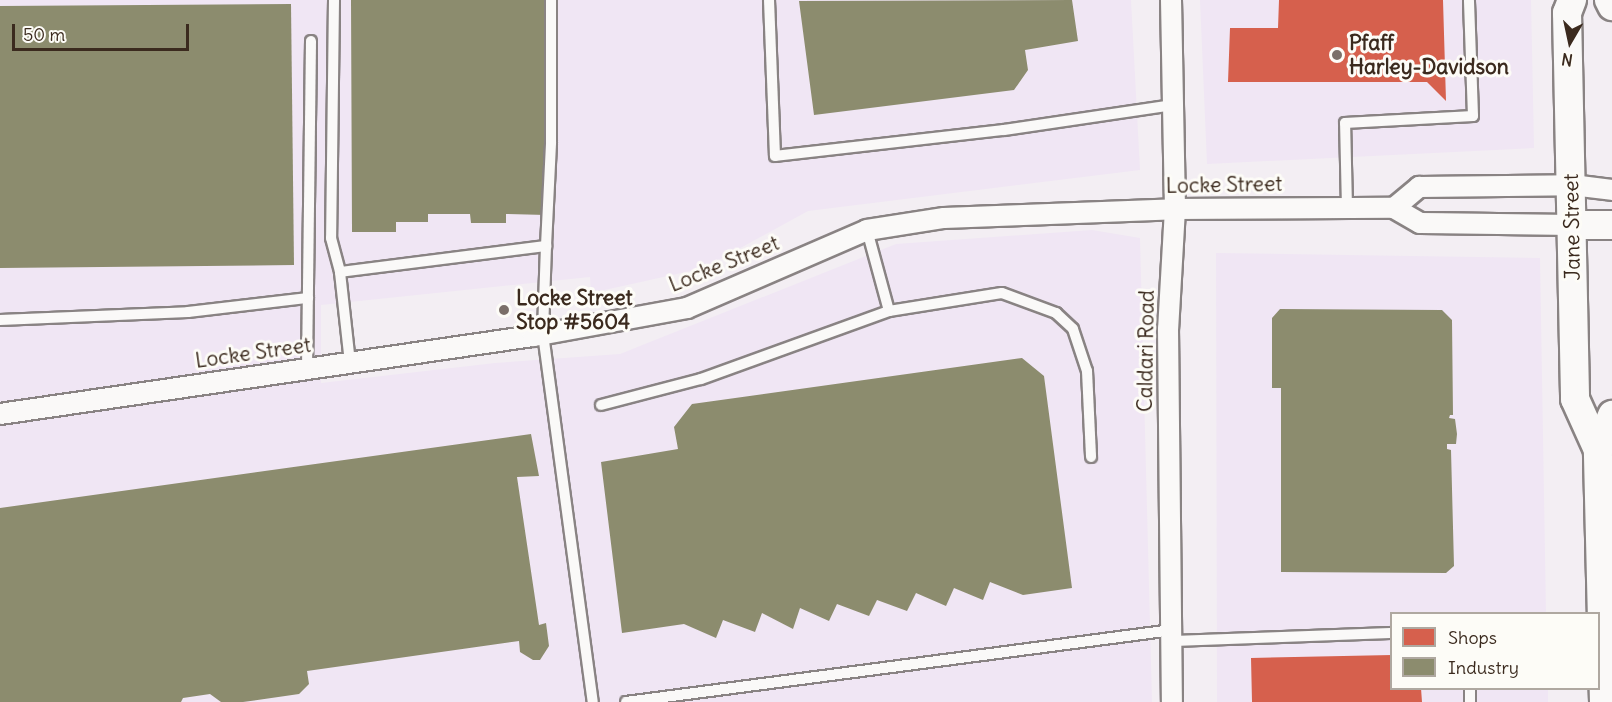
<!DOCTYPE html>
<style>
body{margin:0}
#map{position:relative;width:1612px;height:702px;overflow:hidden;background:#f3eef3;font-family:Delius,sans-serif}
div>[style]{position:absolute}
.built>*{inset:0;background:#f0e6f4}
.shops>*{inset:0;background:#d6604d}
.industry>*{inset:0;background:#8c8c6e}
.roads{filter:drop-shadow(2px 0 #898383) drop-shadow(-2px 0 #898383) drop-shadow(0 2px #898383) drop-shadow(0 -2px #898383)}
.lane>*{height:10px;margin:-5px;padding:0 5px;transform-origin:5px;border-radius:5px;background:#faf9f8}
.street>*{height:20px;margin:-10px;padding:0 10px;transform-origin:10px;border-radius:10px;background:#faf9f8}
.secondary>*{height:28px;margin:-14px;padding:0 14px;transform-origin:14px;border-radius:14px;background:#faf9f8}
.dots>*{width:16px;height:16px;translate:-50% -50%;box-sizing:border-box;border:3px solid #fdfcf7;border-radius:50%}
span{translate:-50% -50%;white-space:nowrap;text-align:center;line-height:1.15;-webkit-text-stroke:6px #fdfcf7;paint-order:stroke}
.poi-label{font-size:21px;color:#3b2a1e;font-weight:700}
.left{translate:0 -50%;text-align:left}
.street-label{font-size:21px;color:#3b2a1e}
.legend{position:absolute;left:1390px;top:612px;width:210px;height:78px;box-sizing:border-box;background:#fdfcf7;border:2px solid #afa8a0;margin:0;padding:8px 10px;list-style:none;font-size:18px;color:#3b2a1e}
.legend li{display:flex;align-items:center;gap:12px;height:30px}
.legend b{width:30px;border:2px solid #afa8a0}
.north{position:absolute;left:1540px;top:12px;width:60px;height:60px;-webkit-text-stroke:4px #fdfcf7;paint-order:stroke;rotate:189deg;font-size:16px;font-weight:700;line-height:24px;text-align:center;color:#3b2a1e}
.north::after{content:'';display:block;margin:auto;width:21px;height:27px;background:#3b2a1e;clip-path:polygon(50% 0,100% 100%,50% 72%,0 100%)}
.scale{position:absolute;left:12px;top:24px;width:177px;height:27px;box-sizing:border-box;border:3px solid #3b2a1e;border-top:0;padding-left:8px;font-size:18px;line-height:21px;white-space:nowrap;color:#3b2a1e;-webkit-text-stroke:4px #fdfcf7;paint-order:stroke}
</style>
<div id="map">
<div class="built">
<i style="clip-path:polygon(0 0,1131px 0,1140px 170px,808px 211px,704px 268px,591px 293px,590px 277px,321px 305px,321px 383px,495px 363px,620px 354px,896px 244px,1092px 230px,1140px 238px,1152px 702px,0 702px)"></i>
<i style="clip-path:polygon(1200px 0,1531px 0,1534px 148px,1207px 164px)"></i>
<i style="clip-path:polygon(1216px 253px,1540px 258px,1546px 613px,1392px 614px,1392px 688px,1548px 689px,1548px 702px,1217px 702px)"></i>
</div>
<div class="shops">
<i style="clip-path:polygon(1279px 0,1443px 0,1446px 101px,1427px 82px,1228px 82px,1230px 28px,1278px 28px)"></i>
<i style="clip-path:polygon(1392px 655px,1392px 688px,1421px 688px,1422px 702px,1252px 702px,1251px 658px)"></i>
</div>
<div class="industry">
<i style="clip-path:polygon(351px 0,545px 0,546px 215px,506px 214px,506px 223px,471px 223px,470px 214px,428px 214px,428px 222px,396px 222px,396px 232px,352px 232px)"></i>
<i style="clip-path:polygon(1072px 0,1078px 41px,1025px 50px,1028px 70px,1014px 90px,814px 115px,799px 1px)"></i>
<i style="clip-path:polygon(291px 4px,294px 265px,0 268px,0 6px)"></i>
<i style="clip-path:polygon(1280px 309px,1442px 310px,1452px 320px,1453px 415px,1450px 415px,1449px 418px,1455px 419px,1457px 434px,1456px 444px,1447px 444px,1447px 449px,1451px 450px,1454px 566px,1446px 573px,1281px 572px,1281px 388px,1272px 388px,1272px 318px)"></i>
<i style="clip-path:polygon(1022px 358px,1044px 376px,1072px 588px,1023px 595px,990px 582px,983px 600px,954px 588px,946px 606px,916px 593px,907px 611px,877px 600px,869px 616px,837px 604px,829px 621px,800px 608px,793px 629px,762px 613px,755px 632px,723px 620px,716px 638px,684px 624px,622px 633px,601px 462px,678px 449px,674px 427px,692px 404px)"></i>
<i style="clip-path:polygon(531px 434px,539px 476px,517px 477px,539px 625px,546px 623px,549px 646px,540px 660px,533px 660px,520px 652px,519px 641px,307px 671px,309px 684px,299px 694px,243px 702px,221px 702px,210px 694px,183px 698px,181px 702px,0 702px,0 508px)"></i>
</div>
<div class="roads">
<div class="lane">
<i style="left:334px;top:0;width:238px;rotate:90.7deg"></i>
<i style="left:331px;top:238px;width:35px;rotate:75deg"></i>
<i style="left:769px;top:0;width:156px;rotate:87.8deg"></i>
<i style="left:775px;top:156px;width:230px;rotate:-6.5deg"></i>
<i style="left:1004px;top:130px;width:171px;rotate:-8.4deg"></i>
<i style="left:1347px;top:208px;width:85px;rotate:-91.3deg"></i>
<i style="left:1345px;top:123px;width:128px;rotate:-3.1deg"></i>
<i style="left:1473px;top:116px;width:116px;rotate:-92deg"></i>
<i style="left:867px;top:230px;width:84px;rotate:74.8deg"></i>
<i style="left:889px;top:311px;width:114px;rotate:-9.1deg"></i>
<i style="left:1002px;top:293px;width:58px;rotate:20.3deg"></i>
<i style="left:1056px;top:313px;width:23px;rotate:43deg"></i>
<i style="left:1073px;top:329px;width:44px;rotate:71.6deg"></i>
<i style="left:1087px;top:371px;width:86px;rotate:87.3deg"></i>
<i style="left:546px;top:246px;width:104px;rotate:-87.2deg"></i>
<i style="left:551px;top:142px;width:142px;rotate:-90deg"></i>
<i style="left:0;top:320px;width:188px;rotate:-2.4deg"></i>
<i style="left:188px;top:312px;width:121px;rotate:-6.7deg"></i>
<i style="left:350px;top:363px;width:92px;rotate:-96.3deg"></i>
<i style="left:340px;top:272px;width:208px;rotate:-7.2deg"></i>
<i style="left:546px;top:246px;width:88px;rotate:92deg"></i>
<i style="left:543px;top:334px;width:371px;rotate:82.3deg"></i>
<i style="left:307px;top:369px;width:328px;rotate:-89.3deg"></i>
<i style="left:601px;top:405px;width:103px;rotate:-14.6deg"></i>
<i style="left:701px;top:379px;width:200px;rotate:-19.9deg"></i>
<i style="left:1172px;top:641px;width:220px;rotate:-2.1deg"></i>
<i style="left:1470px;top:688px;width:14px;rotate:90deg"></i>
<i style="left:626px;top:702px;width:551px;rotate:-7.51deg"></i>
</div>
<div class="street">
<i style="left:1171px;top:0;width:209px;rotate:88.9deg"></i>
<i style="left:1175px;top:209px;width:120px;rotate:93.3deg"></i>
<i style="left:1168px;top:329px;width:373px;rotate:89.4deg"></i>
<i style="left:1394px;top:208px;width:33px;rotate:-40deg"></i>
<i style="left:1419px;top:187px;width:153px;rotate:-0.7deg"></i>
<i style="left:1572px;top:185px;width:40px;rotate:7.1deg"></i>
<i style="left:0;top:414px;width:539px;rotate:-8.33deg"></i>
<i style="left:533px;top:336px;width:157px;rotate:-10.3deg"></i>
<i style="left:687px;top:308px;width:196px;rotate:-23.4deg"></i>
<i style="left:867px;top:230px;width:78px;rotate:-8.9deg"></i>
<i style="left:944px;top:218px;width:231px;rotate:-2.2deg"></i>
<i style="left:1175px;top:209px;width:219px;rotate:-0.3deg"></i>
<i style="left:1394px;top:208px;width:30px;rotate:30deg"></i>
<i style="left:1420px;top:223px;width:152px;rotate:0.8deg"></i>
</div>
<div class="secondary">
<i style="left:1572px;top:0;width:14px;rotate:111deg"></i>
<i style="left:1567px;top:13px;width:386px;rotate:88.8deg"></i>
<i style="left:1575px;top:399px;width:56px;rotate:65.7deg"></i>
<i style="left:1609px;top:0;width:7px;rotate:63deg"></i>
<i style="left:1572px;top:225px;width:40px"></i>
<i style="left:1604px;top:702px;width:252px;rotate:-91.4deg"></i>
<i style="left:1598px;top:450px;width:38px;rotate:-68deg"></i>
</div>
</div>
<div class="dots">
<i style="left:1337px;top:55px;background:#7b6f69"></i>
<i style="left:504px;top:310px;background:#7b6f69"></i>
</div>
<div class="poi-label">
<span class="left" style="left:1349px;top:55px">Pfaff<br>Harley-Davidson</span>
<span class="left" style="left:516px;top:310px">Locke Street<br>Stop #5604</span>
</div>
<div class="street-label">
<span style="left:1224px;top:185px;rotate:-1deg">Locke Street</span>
<span style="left:1572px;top:227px;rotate:-91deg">Jane Street</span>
<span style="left:724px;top:264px;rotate:-22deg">Locke Street</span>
<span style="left:1146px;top:351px;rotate:-89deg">Caldari Road</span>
<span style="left:253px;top:353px;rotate:-8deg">Locke Street</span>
</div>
<ul class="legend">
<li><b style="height:16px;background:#d6604d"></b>Shops</li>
<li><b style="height:16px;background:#8c8c6e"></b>Industry</li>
</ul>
<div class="north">N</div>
<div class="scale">50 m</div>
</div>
